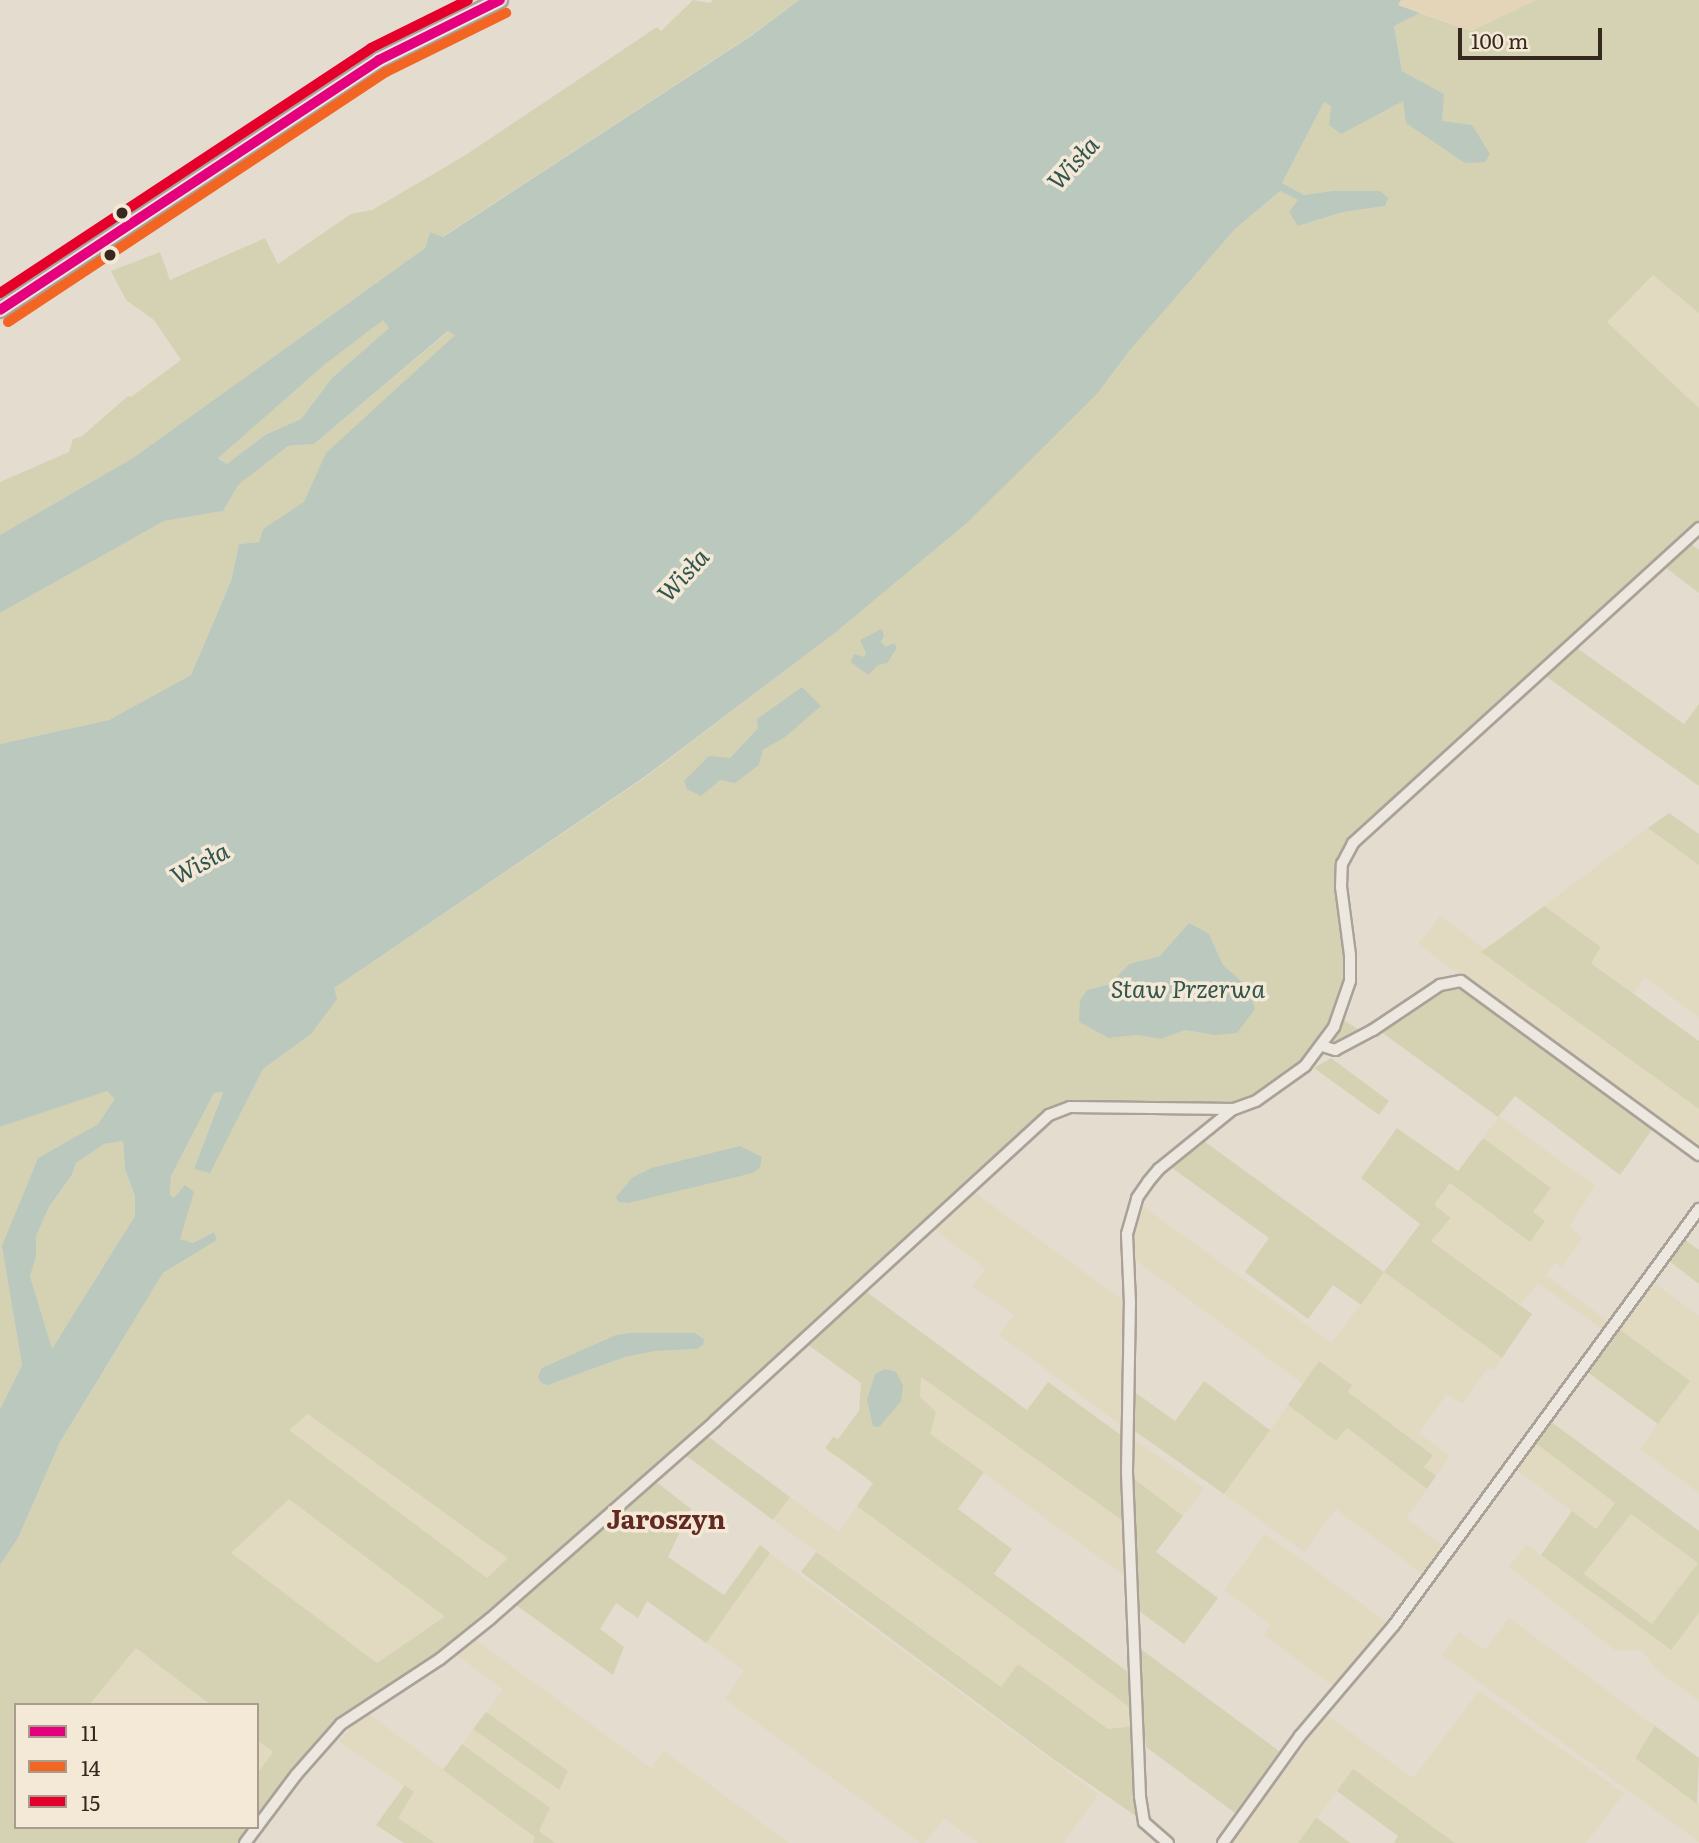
<!DOCTYPE html>
<meta charset="utf-8">
<style>
body{margin:0}
#map{position:relative;width:1699px;height:1843px;overflow:hidden;background:#e4dccf;font-family:Literata,serif}
div>[style]{position:absolute}
.farmland>*{inset:0;background:#e2d9c1}
.green>*{inset:0;background:#d5d2b3}
.sand>*{inset:0;background:#e5d5b8}
.water>*{inset:0;background:#bac8be}
.roads{filter:drop-shadow(2px 0 #aaa198) drop-shadow(-2px 0 #aaa198) drop-shadow(0 2px #aaa198) drop-shadow(0 -2px #aaa198)}
.minor>*{height:10px;margin:-5px;padding:0 5px;transform-origin:5px;border-radius:5px;background:#ece8e0}
.secondary>*{height:14px;margin:-7px;padding:0 7px;transform-origin:7px;border-radius:7px;background:#ece8e0}
.bus-1>*{height:10px;margin:-5px;padding:0 5px;transform-origin:5px;border-radius:5px;background:#e5007d}
.bus-2>*{height:10px;margin:-5px;padding:0 5px;transform-origin:5px;border-radius:5px;background:#f26522}
.bus-3>*{height:10px;margin:-5px;padding:0 5px;transform-origin:5px;border-radius:5px;background:#e4002b}
.dots>*{width:19px;height:19px;translate:-50% -50%;box-sizing:border-box;border:4px solid #f4e8d6;border-radius:50%}
span{translate:-50% -50%;white-space:nowrap;text-align:center;line-height:1.15;-webkit-text-stroke:7px #f4e8d6;paint-order:stroke}
.water-label{font-size:24px;color:#315650;font-style:italic}
.quarter-label{font-size:26px;color:#622a22;font-weight:700}
.legend{position:absolute;left:14px;top:1703px;width:245px;height:126px;box-sizing:border-box;background:#f4e8d6;border:2px solid #a99c8d;margin:0;padding:9px 12px;list-style:none;font-size:21px;color:#382920}
.legend li{display:flex;align-items:center;gap:14px;height:35px}
.legend b{width:35px;border:2px solid #a99c8d}
.scale{position:absolute;left:1458px;top:28px;width:144px;height:32px;box-sizing:border-box;border:4px solid #382920;border-top:0;padding-left:9px;font-size:21px;line-height:24px;white-space:nowrap;color:#382920;-webkit-text-stroke:5px #f4e8d6;paint-order:stroke}
</style>
<div id="map">
<div class="farmland">
<i style="clip-path:polygon(1653px 274px,1699px 313px,1699px 408px,1607px 322px)"></i>
<i style="clip-path:polygon(1648px 828px,1699px 865px,1699px 1017px,1645px 978px,1633px 993px,1591px 962px,1601px 948px,1544px 906px)"></i>
<i style="clip-path:polygon(1440px 916px,1485px 949px,1481px 952px,1699px 1109px,1699px 1151px,1418px 944px)"></i>
<i style="clip-path:polygon(1499px 1116px,1595px 1186px,1569px 1227px,1583px 1238px,1562px 1267px,1556px 1262px,1546px 1275px,1609px 1322px,1603px 1330px,1538px 1283px,1521px 1305px,1431px 1241px,1451px 1219px,1433px 1205px,1450px 1183px,1529px 1242px,1545px 1221px,1533px 1212px,1550px 1188px,1483px 1138px)"></i>
<i style="clip-path:polygon(975px 1193px,1127px 1303px,1125px 1428px,999px 1335px,1014px 1315px,972px 1286px,986px 1269px,933px 1228px)"></i>
<i style="clip-path:polygon(1141px 1205px,1332px 1343px,1384px 1272px,1502px 1358px,1494px 1371px,1488px 1368px,1462px 1404px,1447px 1394px,1419px 1433px,1450px 1456px,1436px 1476px,1424px 1467px,1433px 1454px,1347px 1392px,1352px 1386px,1319px 1362px,1303px 1384px,1130px 1256px,1131px 1228px)"></i>
<i style="clip-path:polygon(1653px 1282px,1699px 1316px,1699px 1493px,1640px 1449px,1690px 1381px,1618px 1328px)"></i>
<i style="clip-path:polygon(921px 1376px,1126px 1523px,1127px 1578px,930px 1434px,920px 1397px)"></i>
<i style="clip-path:polygon(1288px 1405px,1336px 1441px,1346px 1428px,1427px 1489px,1406px 1518px,1445px 1547px,1424px 1575px,1336px 1509px,1304px 1552px,1224px 1494px)"></i>
<i style="clip-path:polygon(307px 1413px,508px 1559px,487px 1578px,288px 1430px)"></i>
<i style="clip-path:polygon(1131px 1438px,1204px 1488px,1183px 1516px,1133px 1478px)"></i>
<i style="clip-path:polygon(1534px 1442px,1615px 1503px,1596px 1529px,1514px 1468px)"></i>
<i style="clip-path:polygon(790px 1497px,839px 1532px,857px 1506px,1132px 1709px,1134px 1726px,1108px 1729px,1018px 1664px,1001px 1687px,773px 1520px)"></i>
<i style="clip-path:polygon(289px 1499px,445px 1616px,377px 1663px,230px 1553px)"></i>
<i style="clip-path:polygon(1631px 1514px,1698px 1563px,1652px 1624px,1584px 1574px)"></i>
<i style="clip-path:polygon(1265px 1534px,1387px 1622px,1333px 1686px,1264px 1635px,1271px 1625px,1224px 1590px)"></i>
<i style="clip-path:polygon(1526px 1544px,1670px 1650px,1699px 1613px,1699px 1701px,1657px 1670px,1641px 1650px,1616px 1651px,1509px 1567px)"></i>
<i style="clip-path:polygon(770px 1553px,1098px 1794px,1064px 1843px,978px 1843px,944px 1818px,925px 1843px,920px 1843px,725px 1699px,744px 1670px,706px 1643px)"></i>
<i style="clip-path:polygon(1509px 1618px,1655px 1726px,1635px 1758px,1697px 1804px,1699px 1802px,1699px 1842px,1442px 1655px,1459px 1632px,1485px 1650px)"></i>
<i style="clip-path:polygon(476px 1640px,651px 1768px,664px 1751px,789px 1843px,555px 1843px,539px 1831px,549px 1808px,462px 1744px,473px 1729px,558px 1790px,568px 1771px,486px 1712px,503px 1690px,457px 1655px)"></i>
<i style="clip-path:polygon(136px 1648px,211px 1705px,89px 1705px)"></i>
<i style="clip-path:polygon(1479px 1691px,1624px 1793px,1586px 1843px,1455px 1843px,1353px 1770px,1298px 1843px,1231px 1843px,1327px 1715px,1413px 1778px)"></i>
<i style="clip-path:polygon(369px 1714px,536px 1837px,533px 1843px,435px 1843px,398px 1818px,414px 1792px,339px 1741px,355px 1723px)"></i>
<i style="clip-path:polygon(257px 1740px,274px 1752px,257px 1774px)"></i>
</div>
<div class="green">
<i style="clip-path:polygon(693px 0,710px 3px,713px 0,799px 0,750px 36px,442px 237px,430px 232px,425px 248px,133px 458px,0 535px,0 482px,69px 452px,73px 439px,82px 436px,128px 396px,131px 397px,181px 360px,154px 320px,126px 300px,111px 271px,160px 252px,170px 280px,265px 238px,278px 264px,351px 214px,372px 210px,464px 156px,657px 27px,661px 31px)"></i>
<i style="clip-path:polygon(evenodd,1536px 0,1699px 0,1699px 313px,1653px 275px,1607px 322px,1699px 408px,1699px 522px,1349px 840px,1337px 860px,1335px 881px,1345px 968px,1340px 1000px,1310px 1054px,1279px 1082px,1258px 1095px,1235px 1103px,1069px 1104px,1055px 1107px,1042px 1115px,727px 1405px,488px 1615px,421px 1667px,335px 1724px,257px 1818px,257px 1774px,273px 1752px,257px 1740px,257px 1705px,211px 1705px,136px 1648px,89px 1705px,16px 1705px,16px 1827px,250px 1827px,239px 1843px,0 1843px,0 1565px,18px 1538px,60px 1442px,163px 1273px,217px 1240px,214px 1232px,193px 1243px,179px 1239px,174px 1198px,170px 1196px,171px 1176px,214px 1093px,223px 1091px,194px 1169px,210px 1172px,263px 1069px,311px 1034px,334px 988px,643px 779px,836px 632px,967px 523px,1097px 394px,1130px 350px,1235px 229px,1280px 191px,1298px 200px,1298px 226px,1343px 212px,1385px 206px,1332px 191px,1304px 195px,1282px 183px,1324px 102px,1331px 106px,1403px 100px,1442px 121px,1443px 94px,1402px 71px,1394px 26px,1420px 13px,1471px 31px,1536px 0,881px 642px,886px 648px,868px 675px,855px 654px,864px 658px,881px 642px,1536px 0,758px 728px,784px 738px,763px 750px,759px 765px,735px 782px,720px 780px,730px 758px,758px 728px,1536px 0,1209px 934px,1223px 965px,1248px 987px,1214px 1035px,1185px 1030px,1161px 1039px,1137px 1035px,1109px 1038px,1080px 1000px,1087px 990px,1110px 984px,1129px 964px,1160px 956px,1209px 934px,1536px 0,631px 1333px,695px 1333px,704px 1339px,697px 1349px,656px 1351px,625px 1357px,548px 1385px,631px 1333px,1536px 0,308px 1414px,507px 1558px,507px 1559px,487px 1578px,289px 1430px,308px 1414px,1536px 0,289px 1499px,444px 1616px,444px 1617px,377px 1663px,231px 1553px,289px 1499px)"></i>
<i style="clip-path:polygon(383px 319px,389px 328px,332px 378px,301px 419px,265px 435px,227px 464px,218px 457px,324px 365px)"></i>
<i style="clip-path:polygon(449px 331px,455px 335px,327px 453px,305px 502px,263px 529px,259px 542px,239px 544px,231px 581px,191px 675px,109px 720px,0 744px,0 613px,164px 521px,223px 511px,237px 485px,288px 446px,314px 444px)"></i>
<i style="clip-path:polygon(1691px 544px,1699px 550px,1699px 593px,1665px 567px)"></i>
<i style="clip-path:polygon(1577px 648px,1684px 724px,1699px 704px,1699px 786px,1544px 675px)"></i>
<i style="clip-path:polygon(1669px 813px,1699px 834px,1699px 865px,1648px 828px)"></i>
<i style="clip-path:polygon(1544px 906px,1601px 947px,1591px 963px,1699px 1041px,1699px 1109px,1481px 952px)"></i>
<i style="clip-path:polygon(1447px 987px,1465px 987px,1654px 1127px,1620px 1175px,1515px 1096px,1498px 1117px,1380px 1031px)"></i>
<i style="clip-path:polygon(1344px 1020px,1362px 1032px,1333px 1044px,1331px 1041px)"></i>
<i style="clip-path:polygon(1331px 1058px,1389px 1101px,1379px 1115px,1314px 1068px)"></i>
<i style="clip-path:polygon(108px 1090px,116px 1099px,98px 1124px,38px 1158px,3px 1246px,22px 1365px,0 1409px,0 1127px)"></i>
<i style="clip-path:polygon(1397px 1128px,1458px 1171px,1483px 1138px,1551px 1188px,1533px 1212px,1545px 1221px,1530px 1242px,1450px 1183px,1434px 1205px,1451px 1218px,1431px 1241px,1532px 1314px,1502px 1358px,1384px 1272px,1361px 1305px,1333px 1285px,1308px 1319px,1245px 1272px,1269px 1238px,1168px 1165px,1201px 1139px,1384px 1272px,1420px 1224px,1361px 1178px)"></i>
<i style="clip-path:polygon(123px 1141px,125px 1169px,135px 1196px,135px 1216px,52px 1350px,30px 1276px,36px 1256px,36px 1236px,49px 1207px,72px 1176px,76px 1163px,104px 1144px)"></i>
<i style="clip-path:polygon(1684px 1239px,1699px 1250px,1699px 1284px,1669px 1261px)"></i>
<i style="clip-path:polygon(864px 1290px,1027px 1410px,1048px 1382px,1125px 1438px,1126px 1523px,921px 1377px,920px 1397px,936px 1412px,930px 1434px,984px 1472px,958px 1509px,1012px 1549px,994px 1574px,1131px 1674px,1132px 1709px,857px 1506px,873px 1483px,825px 1448px,833px 1437px,838px 1439px,859px 1411px,861px 1383px,807px 1344px)"></i>
<i style="clip-path:polygon(1618px 1328px,1690px 1381px,1658px 1424px,1586px 1371px)"></i>
<i style="clip-path:polygon(1319px 1361px,1352px 1385px,1348px 1392px,1433px 1455px,1424px 1467px,1436px 1476px,1427px 1489px,1347px 1428px,1336px 1441px,1288px 1405px)"></i>
<i style="clip-path:polygon(1204px 1381px,1270px 1430px,1224px 1494px,1132px 1429px,1132px 1390px,1175px 1421px)"></i>
<i style="clip-path:polygon(evenodd,1550px 1421px,1699px 1531px,1699px 1613px,1671px 1650px,1541px 1555px,1572px 1511px,1596px 1529px,1615px 1503px,1534px 1442px,1550px 1421px,1631px 1514px,1698px 1563px,1652px 1624px,1584px 1574px,1631px 1514px)"></i>
<i style="clip-path:polygon(706px 1435px,790px 1497px,773px 1520px,684px 1454px)"></i>
<i style="clip-path:polygon(1133px 1478px,1183px 1516px,1156px 1552px,1218px 1598px,1184px 1644px,1135px 1608px)"></i>
<i style="clip-path:polygon(655px 1481px,691px 1509px,668px 1557px,724px 1595px,760px 1545px,770px 1553px,706px 1643px,647px 1601px,638px 1618px,616px 1603px,600px 1629px,624px 1647px,613px 1675px,516px 1605px)"></i>
<i style="clip-path:polygon(816px 1552px,1001px 1687px,1018px 1664px,1108px 1729px,1134px 1726px,1139px 1818px,1053px 1759px,801px 1572px)"></i>
<i style="clip-path:polygon(1138px 1647px,1279px 1751px,1235px 1813px,1146px 1747px)"></i>
<i style="clip-path:polygon(486px 1712px,568px 1771px,559px 1790px,473px 1729px)"></i>
<i style="clip-path:polygon(1655px 1726px,1699px 1758px,1697px 1804px,1635px 1758px)"></i>
<i style="clip-path:polygon(462px 1744px,550px 1808px,539px 1831px,555px 1843px,533px 1843px,535px 1837px,443px 1770px)"></i>
<i style="clip-path:polygon(1353px 1769px,1455px 1843px,1394px 1843px,1398px 1836px,1337px 1791px)"></i>
<i style="clip-path:polygon(405px 1785px,414px 1792px,398px 1818px,435px 1843px,404px 1843px,376px 1825px)"></i>
<i style="clip-path:polygon(1316px 1818px,1317px 1818px,1350px 1843px,1298px 1843px)"></i>
</div>
<div class="sand">
<i style="clip-path:polygon(1401px 0,1536px 0,1471px 31px,1397px 4px)"></i>
</div>
<div class="water">
<i style="clip-path:polygon(evenodd,799px 0,1401px 0,1398px 5px,1420px 13px,1394px 26px,1402px 71px,1444px 94px,1442px 121px,1472px 125px,1490px 154px,1485px 162px,1465px 163px,1406px 123px,1403px 101px,1341px 134px,1329px 125px,1331px 106px,1324px 102px,1282px 183px,1304px 195px,1332px 191px,1380px 191px,1388px 198px,1385px 206px,1343px 212px,1298px 226px,1289px 212px,1298px 200px,1280px 191px,1235px 229px,1130px 350px,1097px 394px,967px 523px,836px 632px,643px 778px,334px 988px,337px 999px,311px 1034px,263px 1069px,210px 1173px,194px 1169px,223px 1092px,214px 1093px,171px 1176px,170px 1195px,174px 1198px,185px 1185px,194px 1192px,180px 1239px,193px 1243px,214px 1232px,217px 1240px,163px 1273px,60px 1442px,18px 1538px,0 1565px,0 1409px,22px 1365px,2px 1246px,38px 1158px,98px 1124px,115px 1099px,107px 1091px,0 1127px,0 744px,109px 720px,191px 675px,231px 581px,239px 544px,259px 542px,263px 529px,304px 502px,326px 453px,455px 335px,448px 331px,314px 444px,288px 446px,238px 485px,223px 511px,164px 521px,0 613px,0 535px,133px 458px,425px 248px,430px 232px,443px 237px,751px 36px,799px 0,383px 320px,389px 328px,332px 378px,301px 419px,265px 435px,227px 464px,218px 458px,324px 365px,383px 320px,799px 0,123px 1141px,125px 1169px,135px 1196px,135px 1216px,52px 1349px,30px 1276px,36px 1257px,36px 1236px,49px 1207px,72px 1175px,76px 1163px,104px 1144px,123px 1141px)"></i>
<i style="clip-path:polygon(881px 629px,884px 635px,881px 642px,886px 647px,894px 643px,897px 648px,887px 663px,878px 665px,868px 675px,851px 662px,854px 654px,864px 657px,866px 653px,860px 640px)"></i>
<i style="clip-path:polygon(802px 687px,821px 706px,784px 738px,763px 750px,759px 765px,735px 783px,720px 780px,701px 796px,687px 789px,684px 781px,709px 756px,730px 758px,758px 728px,757px 719px)"></i>
<i style="clip-path:polygon(1189px 923px,1209px 934px,1223px 965px,1248px 987px,1255px 1009px,1237px 1033px,1214px 1035px,1185px 1030px,1161px 1039px,1137px 1035px,1109px 1038px,1079px 1022px,1080px 1000px,1087px 990px,1110px 984px,1129px 964px,1160px 956px)"></i>
<i style="clip-path:polygon(740px 1146px,762px 1157px,760px 1167px,753px 1173px,628px 1203px,618px 1202px,616px 1197px,632px 1178px,651px 1168px)"></i>
<i style="clip-path:polygon(631px 1333px,695px 1333px,704px 1339px,703px 1345px,697px 1349px,656px 1351px,625px 1357px,548px 1385px,541px 1383px,538px 1377px,542px 1368px,616px 1335px)"></i>
<i style="clip-path:polygon(885px 1369px,896px 1372px,903px 1385px,901px 1401px,879px 1427px,873px 1426px,867px 1400px,875px 1374px)"></i>
</div>
<div class="roads">
<div class="minor">
<i style="left:1322px;top:1046px;width:14px;rotate:17deg"></i>
<i style="left:1335px;top:1050px;width:43px;rotate:-27.8deg"></i>
<i style="left:1373px;top:1030px;width:81px;rotate:-33.9deg"></i>
<i style="left:1440px;top:985px;width:21px;rotate:-11deg"></i>
<i style="left:1461px;top:981px;width:295px;rotate:36.2deg"></i>
<i style="left:257px;top:1827px;width:65px;rotate:-53.1deg"></i>
<i style="left:296px;top:1775px;width:68px;rotate:-48.6deg"></i>
<i style="left:341px;top:1724px;width:118px;rotate:-33.3deg"></i>
<i style="left:440px;top:1659px;width:64px;rotate:-38.7deg"></i>
<i style="left:490px;top:1619px;width:300px;rotate:-41.3deg"></i>
<i style="left:715px;top:1421px;width:453px;rotate:-42.5deg"></i>
<i style="left:1049px;top:1115px;width:22px;rotate:-21deg"></i>
<i style="left:1070px;top:1107px;width:164px;rotate:0.7deg"></i>
<i style="left:1234px;top:1109px;width:23px;rotate:-20deg"></i>
<i style="left:1256px;top:1101px;width:60px;rotate:-35.5deg"></i>
<i style="left:1305px;top:1066px;width:49px;rotate:-53.4deg"></i>
<i style="left:1334px;top:1027px;width:49px;rotate:-70.8deg"></i>
<i style="left:1350px;top:981px;width:26px;rotate:-90deg"></i>
<i style="left:1350px;top:955px;width:69px;rotate:-97.5deg"></i>
<i style="left:1341px;top:887px;width:23px;rotate:-88deg"></i>
<i style="left:1342px;top:864px;width:24px;rotate:-62deg"></i>
<i style="left:1353px;top:843px;width:468px;rotate:-42.3deg"></i>
<i style="left:245px;top:1843px;width:20px;rotate:-53deg"></i>
<i style="left:1168px;top:1843px;width:32px;rotate:-139deg"></i>
<i style="left:1144px;top:1822px;width:26px;rotate:-99deg"></i>
<i style="left:1140px;top:1796px;width:325px;rotate:-92.3deg"></i>
<i style="left:1127px;top:1471px;width:168px;rotate:-89deg"></i>
<i style="left:1130px;top:1303px;width:69px;rotate:-92.5deg"></i>
<i style="left:1127px;top:1234px;width:37px;rotate:-74deg"></i>
<i style="left:1137px;top:1198px;width:19px;rotate:-55deg"></i>
<i style="left:1148px;top:1182px;width:17px;rotate:-50deg"></i>
<i style="left:1159px;top:1169px;width:95px;rotate:-39deg"></i>
<i style="left:1223px;top:1843px;width:132px;rotate:-54.3deg"></i>
<i style="left:1300px;top:1736px;width:145px;rotate:-49.7deg"></i>
<i style="left:1394px;top:1625px;width:516px;rotate:-53.75deg"></i>
</div>
<div class="secondary">
<i style="left:0;top:310px;width:454px;rotate:-33.4deg"></i>
<i style="left:379px;top:60px;width:135px;rotate:-26.4deg"></i>
</div>
</div>
<div class="bus-1">
<i style="left:0;top:310px;width:454px;rotate:-33.4deg"></i>
<i style="left:379px;top:60px;width:135px;rotate:-26.4deg"></i>
</div>
<div class="bus-2">
<i style="left:8px;top:322px;width:453px;rotate:-33.5deg"></i>
<i style="left:386px;top:72px;width:134px;rotate:-26.2deg"></i>
</div>
<div class="bus-3">
<i style="left:0;top:293px;width:445px;rotate:-33.4deg"></i>
<i style="left:371px;top:48px;width:108px;rotate:-26.3deg"></i>
</div>
<div class="dots">
<i style="left:122px;top:213px;background:#382920"></i>
<i style="left:110px;top:255px;background:#382920"></i>
</div>
<div class="water-label">
<span style="left:1072px;top:162px;rotate:-47deg">Wisła</span>
<span style="left:682px;top:574px;rotate:-47deg">Wisła</span>
<span style="left:199px;top:862px;rotate:-28deg">Wisła</span>
<span style="left:1188px;top:988px">Staw Przerwa</span>
</div>
<div class="quarter-label">
<span style="left:666px;top:1518px">Jaroszyn</span>
</div>
<ul class="legend">
<li><b style="height:9px;background:#e5007d"></b>11</li>
<li><b style="height:9px;background:#f26522"></b>14</li>
<li><b style="height:9px;background:#e4002b"></b>15</li>
</ul>
<div class="scale">100 m</div>
</div>
